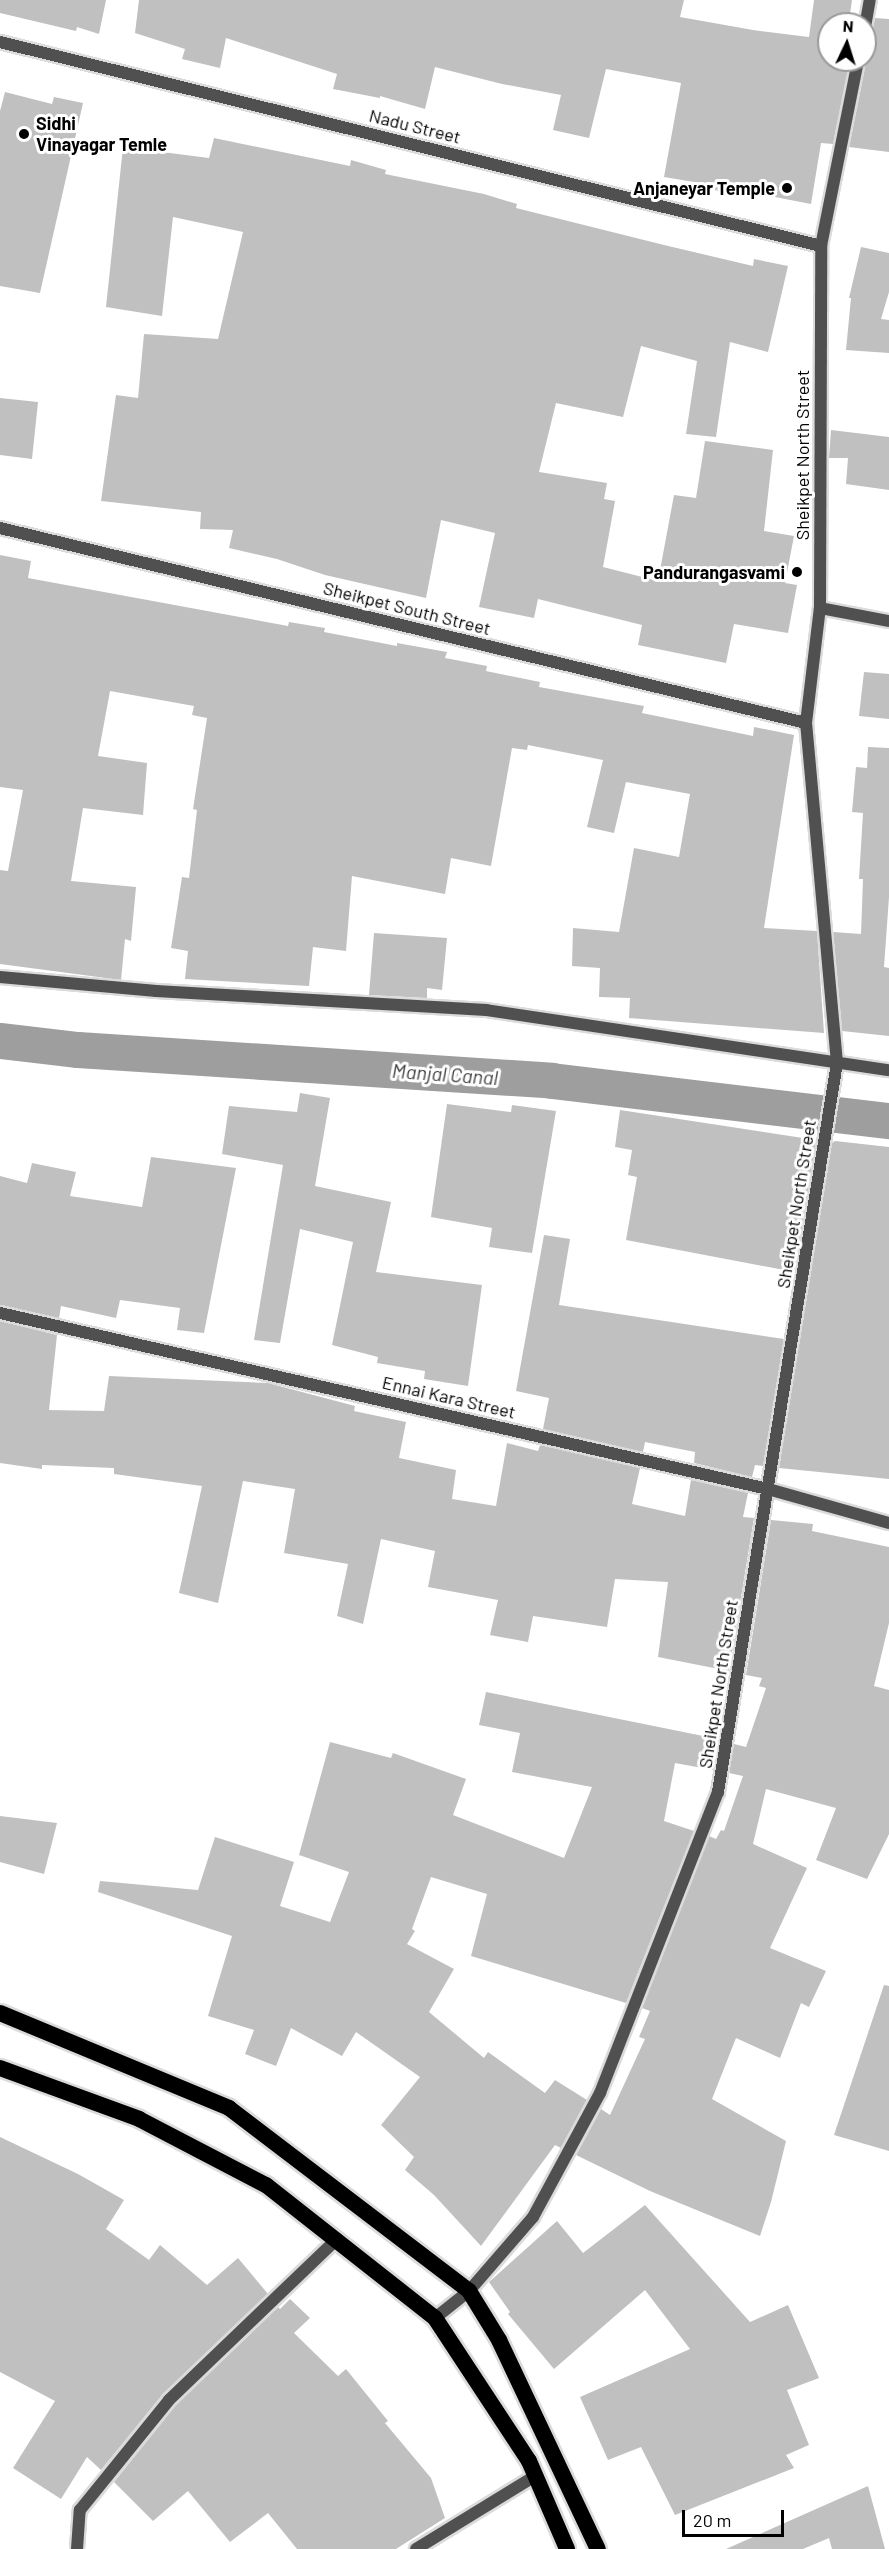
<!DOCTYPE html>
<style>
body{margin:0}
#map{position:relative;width:889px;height:2549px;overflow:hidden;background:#fff;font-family:Barlow,sans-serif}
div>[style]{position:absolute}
.canal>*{height:36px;margin:-18px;padding:0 18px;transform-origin:18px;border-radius:18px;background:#9e9e9e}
.building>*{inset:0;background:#c0c0c0}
.roads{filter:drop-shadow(2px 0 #dbdbdb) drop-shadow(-2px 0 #dbdbdb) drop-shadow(0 2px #dbdbdb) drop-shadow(0 -2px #dbdbdb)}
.minor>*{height:12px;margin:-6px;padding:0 6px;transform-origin:6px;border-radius:6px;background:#505050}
.trunk>*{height:16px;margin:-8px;padding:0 8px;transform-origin:8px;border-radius:8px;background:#000}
.dots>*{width:16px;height:16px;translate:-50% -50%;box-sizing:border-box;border:3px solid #fff;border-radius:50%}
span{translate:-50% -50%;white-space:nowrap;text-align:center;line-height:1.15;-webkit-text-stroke:6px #fff;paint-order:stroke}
.poi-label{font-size:18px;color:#000;font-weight:700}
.left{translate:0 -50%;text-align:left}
.right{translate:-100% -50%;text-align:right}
.street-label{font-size:18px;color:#000}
.water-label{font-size:20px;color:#3f3f3f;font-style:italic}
.north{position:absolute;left:817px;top:12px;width:60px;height:60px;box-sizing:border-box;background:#fff;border:2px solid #999;border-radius:50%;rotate:4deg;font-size:16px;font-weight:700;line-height:24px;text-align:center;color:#000}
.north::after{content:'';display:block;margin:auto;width:21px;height:27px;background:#000;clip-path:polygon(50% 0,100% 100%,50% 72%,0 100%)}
.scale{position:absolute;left:682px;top:2510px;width:102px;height:27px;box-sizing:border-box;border:3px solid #000;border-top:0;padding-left:8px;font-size:18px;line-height:21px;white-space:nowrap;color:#000;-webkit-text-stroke:4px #fff;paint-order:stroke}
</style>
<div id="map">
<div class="canal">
<i style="left:0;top:1041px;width:79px;rotate:6.6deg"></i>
<i style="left:78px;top:1050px;width:475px;rotate:3.7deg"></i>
<i style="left:552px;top:1081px;width:339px;rotate:6.8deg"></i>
</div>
<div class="building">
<i style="clip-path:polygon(0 0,106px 0,99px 34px,77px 27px,76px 31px,0 13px)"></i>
<i style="clip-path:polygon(139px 0,684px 0,680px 17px,753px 30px,809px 37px,814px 0,852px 0,850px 14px,859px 15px,857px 24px,829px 24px,829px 60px,850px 60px,833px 144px,821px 143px,811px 204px,744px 191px,743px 196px,705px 188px,706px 184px,664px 177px,681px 83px,606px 69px,589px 138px,553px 130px,561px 95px,502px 84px,435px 67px,425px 109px,380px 96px,380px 98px,333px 89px,337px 74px,226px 38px,220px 68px,182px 59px,185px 49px,135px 33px)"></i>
<i style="clip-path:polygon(875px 18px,889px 19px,889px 152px,849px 147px,866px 62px,865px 35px,872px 32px)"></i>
<i style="clip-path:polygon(5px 92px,52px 104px,54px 97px,83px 103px,40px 293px,0 286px,0 111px)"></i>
<i style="clip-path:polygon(214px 138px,350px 166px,351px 160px,386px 170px,385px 174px,484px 194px,517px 204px,516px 208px,664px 245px,753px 266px,754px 259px,788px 266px,768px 352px,730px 342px,716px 437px,686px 434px,697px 361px,641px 346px,623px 417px,556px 403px,539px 472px,607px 483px,604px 499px,615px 501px,603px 567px,658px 581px,674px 495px,696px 498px,705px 441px,773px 450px,764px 531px,794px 536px,785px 583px,797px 585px,788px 633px,734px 624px,726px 663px,638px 645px,642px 625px,538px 599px,534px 618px,479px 607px,495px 533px,441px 520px,426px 598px,325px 575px,277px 559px,229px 548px,233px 530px,200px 529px,201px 512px,101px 501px,116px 395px,138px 398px,144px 334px,218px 339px,243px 232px,173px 217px,162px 316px,106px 307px,123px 147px,209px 158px)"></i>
<i style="clip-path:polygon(861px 247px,889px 253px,889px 292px,881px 319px,889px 320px,889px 353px,846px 350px,851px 298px,849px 298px)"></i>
<i style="clip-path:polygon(0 398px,38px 402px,32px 459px,0 455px)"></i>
<i style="clip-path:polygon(831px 430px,889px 437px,889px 490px,846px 484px,848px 458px,829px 458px)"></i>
<i style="clip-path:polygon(0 555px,31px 561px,28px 578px,288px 626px,289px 622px,325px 628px,324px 632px,397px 646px,397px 643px,447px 652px,445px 658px,487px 666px,486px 671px,540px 682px,539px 687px,644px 706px,642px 713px,753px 736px,754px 727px,794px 735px,764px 928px,817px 931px,824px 1033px,629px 1018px,630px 998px,599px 997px,600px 968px,572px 966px,573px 928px,619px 932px,634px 848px,679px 857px,690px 794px,626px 782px,614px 833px,587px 827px,603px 760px,528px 745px,527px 750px,512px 748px,491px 866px,451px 858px,445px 894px,352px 876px,346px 951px,313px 947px,309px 986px,185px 979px,188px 951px,171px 948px,182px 877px,189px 878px,197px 810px,193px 809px,207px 718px,192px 715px,194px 706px,110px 691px,98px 756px,147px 763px,143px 815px,83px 808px,71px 881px,136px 887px,131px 941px,125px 939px,121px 980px,0 964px,0 870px,8px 871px,23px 790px,0 787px)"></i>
<i style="clip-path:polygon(864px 672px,889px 674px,889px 719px,859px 716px)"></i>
<i style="clip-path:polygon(868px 747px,889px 748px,889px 897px,884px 967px,889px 968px,889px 1036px,842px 1031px,833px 932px,861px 934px,863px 879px,859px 879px,863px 813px,852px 812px,856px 767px,867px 768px)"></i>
<i style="clip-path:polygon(374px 933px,447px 938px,442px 990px,427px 988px,427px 998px,369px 995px)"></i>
<i style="clip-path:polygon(300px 1093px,330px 1098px,315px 1186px,391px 1202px,376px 1272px,482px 1285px,468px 1386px,424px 1379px,425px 1371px,377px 1363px,378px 1357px,332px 1345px,353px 1242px,300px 1229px,280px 1343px,254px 1340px,283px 1165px,222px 1154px,229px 1106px,297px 1112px)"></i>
<i style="clip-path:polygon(447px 1104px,511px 1112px,512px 1105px,556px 1111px,532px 1253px,489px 1247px,492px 1228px,431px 1217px)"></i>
<i style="clip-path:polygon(620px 1110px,816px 1140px,795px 1272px,626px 1240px,637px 1177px,628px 1175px,632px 1150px,615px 1147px)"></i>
<i style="clip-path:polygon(835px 1141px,889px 1147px,889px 1479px,779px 1468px,832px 1143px)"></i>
<i style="clip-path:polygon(151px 1157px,236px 1168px,204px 1333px,177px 1330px,180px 1308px,120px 1300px,116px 1318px,61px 1306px,59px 1318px,0 1305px,0 1176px,27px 1183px,32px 1163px,76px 1172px,70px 1196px,142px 1207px)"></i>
<i style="clip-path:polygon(544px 1235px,570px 1239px,559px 1305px,784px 1339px,763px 1466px,755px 1465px,752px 1477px,694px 1463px,695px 1452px,645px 1442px,643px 1452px,543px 1429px,549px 1398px,516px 1391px)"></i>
<i style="clip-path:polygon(0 1321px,57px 1335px,49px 1410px,104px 1411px,109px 1376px,268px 1383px,355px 1406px,354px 1411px,406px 1422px,399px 1458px,456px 1470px,452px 1499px,496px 1506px,507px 1443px,538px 1451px,540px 1445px,640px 1468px,632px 1504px,685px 1516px,691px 1480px,748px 1493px,743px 1517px,754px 1518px,729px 1671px,658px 1657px,668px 1582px,615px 1579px,607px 1627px,533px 1616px,528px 1642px,490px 1635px,498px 1600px,428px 1587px,435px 1551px,381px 1539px,363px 1624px,337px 1616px,348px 1564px,284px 1553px,295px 1489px,243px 1481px,218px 1603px,179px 1593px,202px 1486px,114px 1474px,114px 1468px,42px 1465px,42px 1469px,0 1463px)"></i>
<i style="clip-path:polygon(771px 1520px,813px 1524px,812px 1531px,889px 1547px,889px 1623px,874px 1686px,889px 1690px,889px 1834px,867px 1879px,816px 1860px,836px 1808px,766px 1789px,753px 1844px,807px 1868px,770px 1948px,826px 1971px,809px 2007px,801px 2003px,780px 2058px,736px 2038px,712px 2099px,786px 2141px,771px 2202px,760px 2236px,650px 2191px,576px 2155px,601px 2109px,610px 2115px,645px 2039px,639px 2037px,650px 2011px,642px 2008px,709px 1836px,716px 1839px,721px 1830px,724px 1831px,743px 1776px,729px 1773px,734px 1744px,746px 1747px,766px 1688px,759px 1686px,762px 1678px,746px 1675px)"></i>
<i style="clip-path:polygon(486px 1692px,718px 1739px,713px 1770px,675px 1763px,664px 1821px,694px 1831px,626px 2003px,471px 1956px,487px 1894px,431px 1877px,412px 1929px,415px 1931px,407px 1944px,454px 1969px,429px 2012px,484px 2058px,488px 2052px,545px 2093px,555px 2080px,587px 2100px,561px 2148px,555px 2145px,481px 2246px,434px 2195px,405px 2170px,414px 2157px,381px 2125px,420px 2077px,356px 2032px,342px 2056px,291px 2028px,276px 2066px,245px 2054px,254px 2030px,208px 2016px,232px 1936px,98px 1892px,100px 1881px,198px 1890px,215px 1837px,294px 1862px,280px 1906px,330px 1922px,349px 1872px,299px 1855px,330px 1742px,391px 1758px,393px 1753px,466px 1779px,453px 1815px,564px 1858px,592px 1787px,512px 1772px,520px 1733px,479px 1725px)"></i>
<i style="clip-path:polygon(0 1816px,57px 1823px,44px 1874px,0 1862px)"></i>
<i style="clip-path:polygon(884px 1985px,889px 1986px,889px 2151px,834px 2135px)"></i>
<i style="clip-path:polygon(0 2137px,78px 2174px,124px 2200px,106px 2229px,149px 2260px,160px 2245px,207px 2285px,238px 2258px,268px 2294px,163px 2394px,101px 2470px,87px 2457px,61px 2499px,13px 2468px,55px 2401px,0 2372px)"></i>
<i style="clip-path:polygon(645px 2205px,750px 2322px,788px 2305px,819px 2378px,787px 2390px,809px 2445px,786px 2455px,794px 2468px,675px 2515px,641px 2447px,608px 2460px,580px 2397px,690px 2349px,645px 2290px,554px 2369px,508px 2314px,510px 2312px,489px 2282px,557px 2221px,583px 2253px)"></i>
<i style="clip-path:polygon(290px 2299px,310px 2318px,294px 2333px,338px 2376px,346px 2369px,388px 2421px,385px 2423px,431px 2478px,445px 2518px,396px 2549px,297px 2549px,268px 2513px,230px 2542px,188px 2491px,153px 2521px,114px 2482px,175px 2406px,278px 2307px,280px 2309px)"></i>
<i style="clip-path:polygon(868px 2486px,885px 2549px,832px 2549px,829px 2538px,803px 2549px,726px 2549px)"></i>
</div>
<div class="roads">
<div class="minor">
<i style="left:865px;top:27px;width:27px;rotate:-80deg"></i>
<i style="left:0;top:42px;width:846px;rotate:13.95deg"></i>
<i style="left:0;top:528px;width:829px;rotate:13.6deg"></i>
<i style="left:820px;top:608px;width:70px;rotate:10.7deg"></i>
<i style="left:0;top:977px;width:157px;rotate:5.1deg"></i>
<i style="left:156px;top:991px;width:331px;rotate:3.3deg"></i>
<i style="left:486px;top:1010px;width:407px;rotate:8.5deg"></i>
<i style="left:0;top:1313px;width:788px;rotate:12.91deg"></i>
<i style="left:768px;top:1489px;width:126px;rotate:15.7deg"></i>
<i style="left:435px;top:2318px;width:43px;rotate:-38.5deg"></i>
<i style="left:469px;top:2291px;width:98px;rotate:-49.1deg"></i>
<i style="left:533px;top:2217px;width:141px;rotate:-61.6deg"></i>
<i style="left:600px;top:2093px;width:323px;rotate:-68.6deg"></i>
<i style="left:718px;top:1792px;width:739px;rotate:-80.73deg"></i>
<i style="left:837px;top:1063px;width:341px;rotate:-95.2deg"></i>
<i style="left:806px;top:723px;width:116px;rotate:-83.1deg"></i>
<i style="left:820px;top:608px;width:362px;rotate:-89.8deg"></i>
<i style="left:821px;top:246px;width:190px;rotate:-78.7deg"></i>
<i style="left:77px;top:2549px;width:39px;rotate:-86deg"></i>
<i style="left:80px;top:2510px;width:141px;rotate:-51deg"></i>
<i style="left:169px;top:2400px;width:233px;rotate:-43.8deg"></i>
<i style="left:416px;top:2549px;width:140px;rotate:-31.5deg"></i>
</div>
<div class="trunk">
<i style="left:0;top:2013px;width:248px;rotate:22.5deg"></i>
<i style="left:229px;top:2108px;width:302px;rotate:37.3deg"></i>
<i style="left:469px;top:2291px;width:57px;rotate:58.5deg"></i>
<i style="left:499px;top:2340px;width:231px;rotate:64.7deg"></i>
<i style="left:0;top:2068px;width:148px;rotate:20.1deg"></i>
<i style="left:139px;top:2119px;width:143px;rotate:27.5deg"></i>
<i style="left:266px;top:2185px;width:215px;rotate:38.2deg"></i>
<i style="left:435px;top:2318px;width:171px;rotate:56.7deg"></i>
<i style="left:529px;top:2461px;width:96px;rotate:66.6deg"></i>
</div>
</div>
<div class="dots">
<i style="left:24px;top:134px;background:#000"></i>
<i style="left:787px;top:188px;background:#000"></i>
<i style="left:797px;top:572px;background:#000"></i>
</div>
<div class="poi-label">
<span class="left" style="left:36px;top:134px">Sidhi<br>Vinayagar Temle</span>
<span class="right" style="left:775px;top:188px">Anjaneyar Temple</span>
<span class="right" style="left:785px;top:572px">Pandurangasvami</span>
</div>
<div class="street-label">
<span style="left:415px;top:126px;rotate:14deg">Nadu Street</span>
<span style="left:802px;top:455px;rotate:-90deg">Sheikpet North Street</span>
<span style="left:407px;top:608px;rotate:14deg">Sheikpet South Street</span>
<span style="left:796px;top:1204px;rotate:-81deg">Sheikpet North Street</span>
<span style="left:449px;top:1397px;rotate:13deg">Ennai Kara Street</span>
<span style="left:718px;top:1684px;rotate:-81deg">Sheikpet North Street</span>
</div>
<div class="water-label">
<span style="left:445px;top:1074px;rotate:4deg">Manjal Canal</span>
</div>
<div class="north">N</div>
<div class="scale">20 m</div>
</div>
